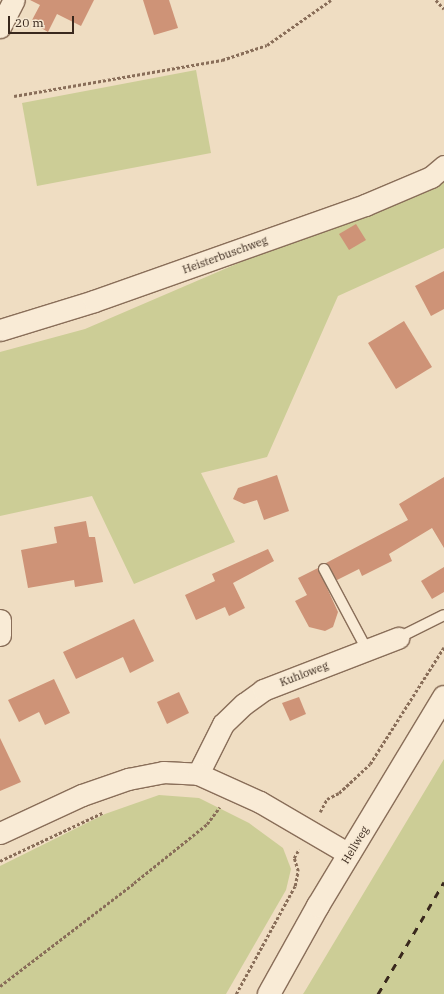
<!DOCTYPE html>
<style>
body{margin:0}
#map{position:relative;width:444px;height:994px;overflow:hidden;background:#efddc2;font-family:"IBM Plex Serif",serif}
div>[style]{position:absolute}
.green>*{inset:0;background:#cccd96}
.building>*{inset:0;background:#ce9377}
.path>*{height:2.5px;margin-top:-1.25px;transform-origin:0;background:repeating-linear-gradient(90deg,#896e59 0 3px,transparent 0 5px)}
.roads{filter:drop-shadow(1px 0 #896e59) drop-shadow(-1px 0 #896e59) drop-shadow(0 1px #896e59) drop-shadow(0 -1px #896e59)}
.lane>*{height:10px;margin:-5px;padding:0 5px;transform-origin:5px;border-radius:5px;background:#f9ebd6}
.street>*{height:21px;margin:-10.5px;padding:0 10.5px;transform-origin:10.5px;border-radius:10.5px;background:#f9ebd6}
.secondary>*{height:22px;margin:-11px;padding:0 11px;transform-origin:11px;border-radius:11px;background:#f9ebd6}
.rail>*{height:3px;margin-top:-1.5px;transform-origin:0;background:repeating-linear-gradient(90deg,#39281d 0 7px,transparent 0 14px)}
span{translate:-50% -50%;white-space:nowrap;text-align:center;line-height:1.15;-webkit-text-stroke:3px #f6e8d2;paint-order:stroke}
.street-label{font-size:11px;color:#39281d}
.scale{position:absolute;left:8px;top:16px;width:66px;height:18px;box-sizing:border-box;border:2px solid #39281d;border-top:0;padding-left:5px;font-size:12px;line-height:14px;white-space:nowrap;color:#39281d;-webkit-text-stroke:3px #f6e8d2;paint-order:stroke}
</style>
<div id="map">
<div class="green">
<i style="clip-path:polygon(196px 70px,211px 153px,37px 186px,22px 103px)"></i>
<i style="clip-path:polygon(444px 172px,444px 248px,338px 296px,267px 457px,201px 473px,235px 542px,134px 584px,92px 496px,0 516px,0 352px,85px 329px,434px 179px)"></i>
<i style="clip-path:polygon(444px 759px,444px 994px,303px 994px,305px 991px)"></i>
<i style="clip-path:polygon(159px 795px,199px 798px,249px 823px,283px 848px,291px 869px,286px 890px,226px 994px,0 994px,0 866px,105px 814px)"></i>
</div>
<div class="building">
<i style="clip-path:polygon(30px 0,94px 0,81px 26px,57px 14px,48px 32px,31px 22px,40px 5px)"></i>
<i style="clip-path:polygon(143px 0,169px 0,178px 28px,154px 35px)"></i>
<i style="clip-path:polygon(356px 224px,366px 240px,349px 250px,339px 234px)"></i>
<i style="clip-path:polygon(444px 271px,444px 309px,431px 316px,415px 286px)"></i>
<i style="clip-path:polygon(404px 321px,432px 367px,396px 389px,368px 343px)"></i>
<i style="clip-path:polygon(277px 475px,289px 511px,264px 520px,257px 500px,244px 504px,233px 499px,238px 488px)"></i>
<i style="clip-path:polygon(444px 477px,444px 548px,432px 528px,389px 554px,392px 561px,362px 576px,359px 569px,337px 580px,326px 563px,408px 520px,399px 504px)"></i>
<i style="clip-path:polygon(86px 521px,89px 537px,95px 537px,103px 582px,75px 587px,74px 580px,28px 588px,21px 550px,57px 543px,54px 527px)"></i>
<i style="clip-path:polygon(268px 549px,274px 561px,233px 583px,245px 608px,229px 616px,225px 607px,196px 620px,185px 595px,215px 581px,212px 574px)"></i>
<i style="clip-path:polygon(444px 567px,444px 592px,432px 599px,421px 581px)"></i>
<i style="clip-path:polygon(318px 568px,338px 612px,333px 627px,325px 631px,309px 627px,295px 601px,307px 595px,298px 578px)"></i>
<i style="clip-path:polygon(134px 619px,154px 661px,130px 673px,123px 657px,76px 679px,63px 652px)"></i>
<i style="clip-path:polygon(54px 679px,70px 713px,45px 725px,39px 712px,19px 722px,8px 700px)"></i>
<i style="clip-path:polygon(179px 692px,189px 713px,167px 724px,157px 702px)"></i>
<i style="clip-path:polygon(299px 697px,306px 714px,290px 721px,282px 703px)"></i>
<i style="clip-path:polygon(0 738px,21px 782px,0 791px)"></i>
</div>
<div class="path">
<i style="left:436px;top:0;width:12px;rotate:48deg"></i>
<i style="left:14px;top:96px;width:211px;rotate:-9.8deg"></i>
<i style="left:222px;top:60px;width:47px;rotate:-18.4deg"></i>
<i style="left:267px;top:45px;width:78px;rotate:-35.1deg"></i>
<i style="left:320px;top:812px;width:15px;rotate:-62deg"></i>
<i style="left:327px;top:799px;width:13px;rotate:-27deg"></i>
<i style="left:339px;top:793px;width:42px;rotate:-43.1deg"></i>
<i style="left:370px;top:764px;width:138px;rotate:-57.7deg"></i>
<i style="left:0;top:861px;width:113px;rotate:-25.2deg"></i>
<i style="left:0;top:986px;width:169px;rotate:-37.5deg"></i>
<i style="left:134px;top:883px;width:94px;rotate:-38.9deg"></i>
<i style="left:207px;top:824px;width:21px;rotate:-53deg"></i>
<i style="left:236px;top:994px;width:123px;rotate:-61.4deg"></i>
<i style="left:295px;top:886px;width:15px;rotate:-79deg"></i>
<i style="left:298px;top:871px;width:14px;rotate:-107deg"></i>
<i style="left:294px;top:858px;width:10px;rotate:-61deg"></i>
</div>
<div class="roads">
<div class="lane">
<i style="left:324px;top:569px;width:92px;rotate:62deg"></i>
<i style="left:398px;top:638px;width:51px;rotate:-26.6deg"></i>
</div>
<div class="street">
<i style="left:0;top:27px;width:30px;rotate:-63deg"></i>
<i style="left:0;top:330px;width:98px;rotate:-17.1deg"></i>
<i style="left:94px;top:301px;width:288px;rotate:-19.5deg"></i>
<i style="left:365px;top:205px;width:72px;rotate:-23deg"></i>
<i style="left:431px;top:177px;width:17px;rotate:-40deg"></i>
<i style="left:0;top:620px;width:15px;rotate:90deg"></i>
<i style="left:198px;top:774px;width:56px;rotate:-63.4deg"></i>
<i style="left:223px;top:724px;width:29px;rotate:-44deg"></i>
<i style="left:244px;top:704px;width:24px;rotate:-36deg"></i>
<i style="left:263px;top:690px;width:145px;rotate:-21.1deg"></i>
<i style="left:0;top:833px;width:90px;rotate:-24.9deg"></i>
<i style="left:82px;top:795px;width:49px;rotate:-19.2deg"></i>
<i style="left:128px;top:779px;width:36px;rotate:-11deg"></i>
<i style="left:163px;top:772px;width:35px;rotate:3deg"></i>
<i style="left:198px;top:774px;width:68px;rotate:24.3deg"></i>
<i style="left:260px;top:802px;width:103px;rotate:30.3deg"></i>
</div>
<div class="secondary">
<i style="left:269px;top:994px;width:101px;rotate:-60.9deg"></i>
<i style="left:318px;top:906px;width:244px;rotate:-58.9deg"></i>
</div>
</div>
<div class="rail">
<i style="left:378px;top:994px;width:130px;rotate:-59.5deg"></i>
</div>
<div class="street-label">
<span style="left:225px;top:255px;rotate:-20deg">Heisterbuschweg</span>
<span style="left:304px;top:674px;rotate:-21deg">Kuhloweg</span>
<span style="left:355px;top:845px;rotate:-59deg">Hellweg</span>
</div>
<div class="scale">20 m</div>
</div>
